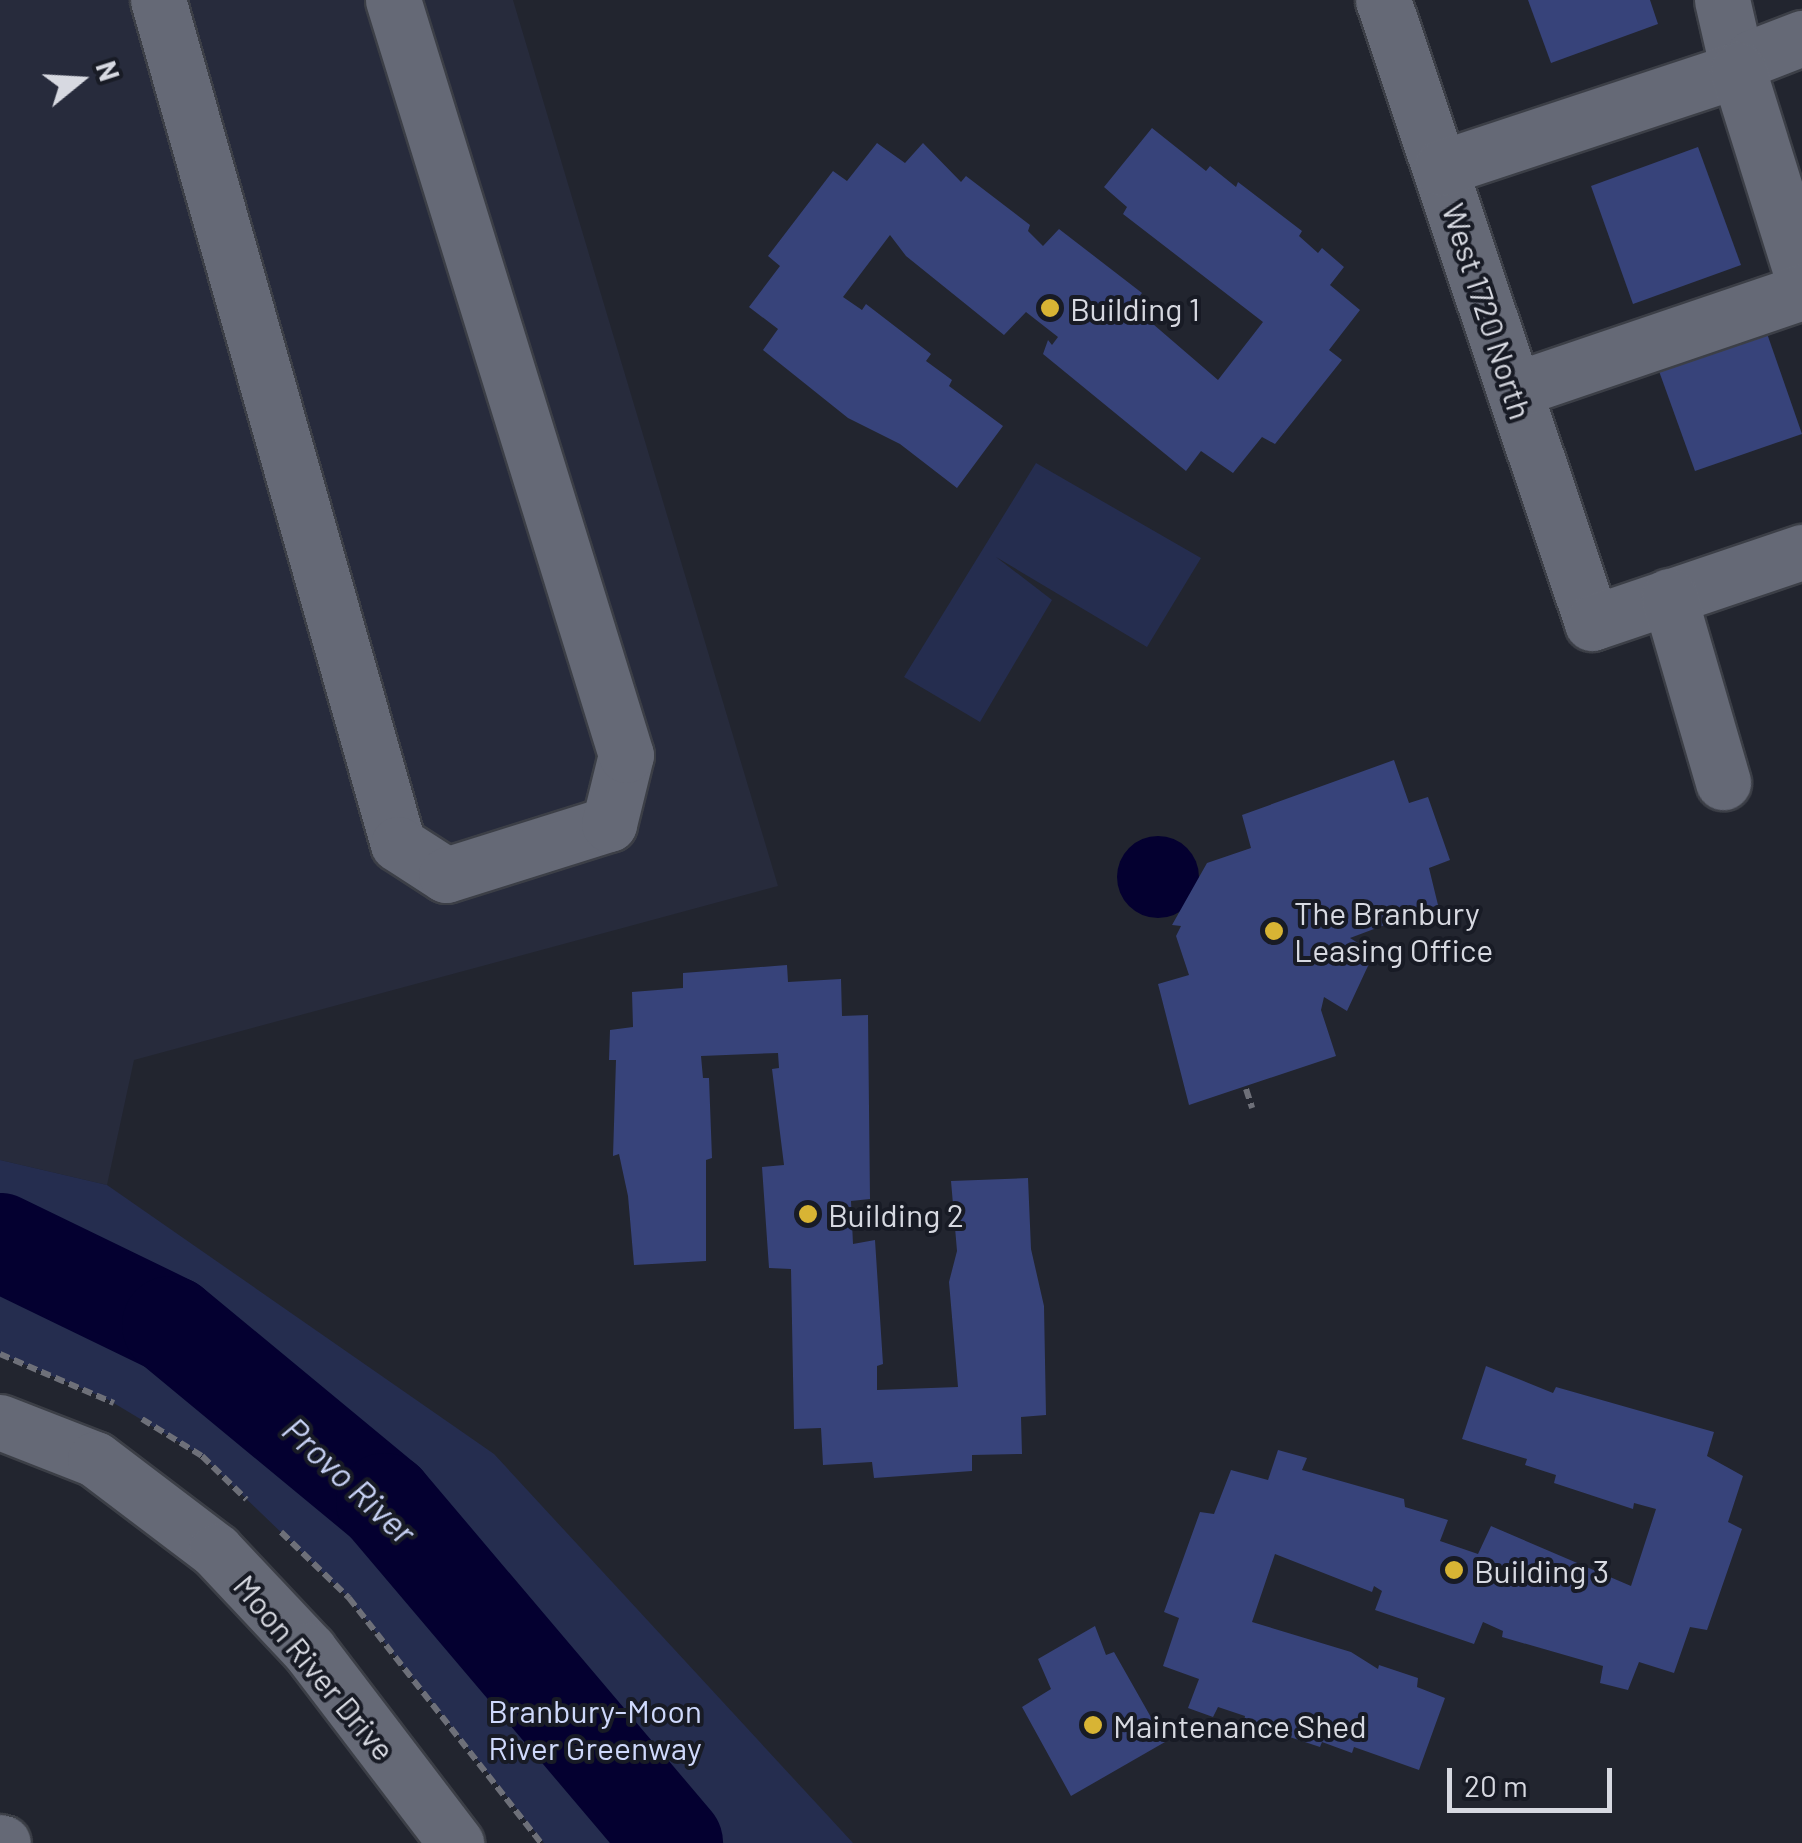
<!DOCTYPE html>
<style>
body{margin:0}
#map{position:relative;width:1802px;height:1843px;overflow:hidden;background:#22252f;font-family:Barlow,sans-serif}
div>[style]{position:absolute}
.built>*{inset:0;background:#272b3c}
.green>*{inset:0;background:#252d4f}
.water>*{inset:0;background:#040030}
.round{border-radius:50%}
.river>*{height:98px;margin:-49px;padding:0 49px;transform-origin:49px;border-radius:49px;background:#040030}
.building>*{inset:0;background:#37437a}
.path>*{height:6px;margin-top:-3px;transform-origin:0;background:repeating-linear-gradient(90deg,#6e7079 0 10px,transparent 0 15px)}
.roads{filter:drop-shadow(2px 0 #3c3f47) drop-shadow(-2px 0 #3c3f47) drop-shadow(0 2px #3c3f47) drop-shadow(0 -2px #3c3f47)}
.minor>*{height:55px;margin:-27.5px;padding:0 27.5px;transform-origin:27.5px;border-radius:27.5px;background:#656976}
.dots>*{width:28px;height:28px;translate:-50% -50%;box-sizing:border-box;border:5px solid #181b25;border-radius:50%}
span{translate:-50% -50%;white-space:nowrap;text-align:center;line-height:1.15;-webkit-text-stroke:8px #181b25;paint-order:stroke}
.poi-label{font-size:32px;color:#d7d9e1}
.left{translate:0 -50%;text-align:left}
.street-label{font-size:32px;color:#d7d9e1}
.park-label{font-size:32px;color:#cfd9fc}
.water-label{font-size:35px;color:#c6d0f3;font-style:italic}
.north{position:absolute;left:30px;top:30px;width:100px;height:100px;-webkit-text-stroke:8px #181b25;paint-order:stroke;rotate:72deg;font-size:28px;font-weight:700;line-height:40px;text-align:center;color:#d7d9e1}
.north::after{content:'';display:block;margin:auto;width:35px;height:45px;background:#d7d9e1;clip-path:polygon(50% 0,100% 100%,50% 72%,0 100%)}
.scale{position:absolute;left:1447px;top:1768px;width:165px;height:45px;box-sizing:border-box;border:5px solid #d7d9e1;border-top:0;padding-left:12px;font-size:30px;line-height:35px;white-space:nowrap;color:#d7d9e1;-webkit-text-stroke:8px #181b25;paint-order:stroke}
</style>
<div id="map">
<div class="built">
<i style="clip-path:polygon(0 0,513px 0,778px 886px,134px 1060px,107px 1185px,0 1160px)"></i>
</div>
<div class="green">
<i style="clip-path:polygon(1036px 463px,1201px 558px,1147px 647px,996px 557px,1052px 600px,980px 722px,904px 677px)"></i>
<i style="clip-path:polygon(0 1160px,107px 1185px,494px 1454px,853px 1843px,544px 1843px,349px 1598px,202px 1456px,107px 1399px,0 1354px)"></i>
</div>
<div class="water">
<i class="round" style="left:1117px;top:836px;width:82px;height:82px"></i>
</div>
<div class="river">
<i style="left:0;top:1242px;width:190px;rotate:25.9deg"></i>
<i style="left:171px;top:1325px;width:278px;rotate:39.6deg"></i>
<i style="left:385px;top:1502px;width:447px;rotate:49.7deg"></i>
</div>
<div class="building">
<i style="clip-path:polygon(1528px 0,1650px 0,1658px 24px,1551px 63px)"></i>
<i style="clip-path:polygon(1152px 128px,1206px 171px,1210px 166px,1236px 187px,1238px 182px,1302px 231px,1299px 236px,1318px 253px,1322px 248px,1344px 267px,1330px 285px,1360px 310px,1329px 350px,1342px 360px,1275px 444px,1262px 437px,1233px 473px,1201px 451px,1186px 471px,1043px 354px,1048px 340px,1052px 345px,1058px 337px,1026px 312px,1004px 335px,906px 256px,890px 235px,843px 297px,862px 310px,866px 304px,931px 354px,926px 361px,952px 380px,949px 386px,1003px 426px,957px 488px,900px 444px,848px 418px,763px 350px,778px 329px,749px 307px,780px 266px,768px 256px,833px 171px,847px 181px,877px 143px,905px 163px,923px 143px,961px 182px,966px 176px,1030px 225px,1028px 231px,1043px 246px,1059px 229px,1142px 293px,1129px 309px,1135px 317px,1139px 312px,1218px 380px,1263px 322px,1123px 214px,1127px 207px,1104px 187px)"></i>
<i style="clip-path:polygon(1698px 147px,1741px 265px,1633px 304px,1591px 186px)"></i>
<i style="clip-path:polygon(1763px 322px,1802px 434px,1695px 471px,1655px 360px)"></i>
<i style="clip-path:polygon(1394px 760px,1409px 803px,1428px 797px,1450px 860px,1429px 868px,1438px 905px,1350px 938px,1374px 953px,1347px 1011px,1324px 997px,1321px 1010px,1336px 1056px,1189px 1105px,1158px 984px,1189px 975px,1176px 936px,1181px 926px,1172px 925px,1207px 863px,1251px 848px,1242px 815px)"></i>
<i style="clip-path:polygon(787px 965px,788px 982px,841px 979px,842px 1016px,868px 1015px,870px 1199px,851px 1201px,853px 1244px,875px 1240px,883px 1364px,877px 1366px,877px 1390px,958px 1387px,949px 1282px,957px 1251px,951px 1181px,1028px 1178px,1031px 1249px,1044px 1306px,1046px 1415px,1021px 1417px,1022px 1454px,972px 1455px,972px 1471px,874px 1478px,872px 1462px,823px 1465px,821px 1428px,794px 1429px,791px 1269px,769px 1268px,762px 1167px,784px 1165px,772px 1069px,779px 1068px,778px 1053px,701px 1056px,703px 1078px,709px 1078px,712px 1158px,706px 1160px,706px 1261px,634px 1265px,628px 1196px,619px 1154px,613px 1156px,616px 1060px,609px 1060px,610px 1030px,633px 1027px,632px 992px,683px 988px,683px 973px)"></i>
<i style="clip-path:polygon(1486px 1366px,1553px 1393px,1556px 1387px,1714px 1432px,1707px 1456px,1743px 1476px,1728px 1522px,1742px 1529px,1707px 1630px,1690px 1627px,1674px 1673px,1639px 1662px,1628px 1690px,1600px 1683px,1603px 1666px,1502px 1637px,1503px 1631px,1483px 1622px,1474px 1644px,1375px 1610px,1382px 1591px,1374px 1586px,1372px 1592px,1275px 1554px,1252px 1622px,1351px 1652px,1378px 1669px,1379px 1665px,1418px 1678px,1417px 1687px,1445px 1698px,1419px 1770px,1354px 1747px,1352px 1753px,1322px 1742px,1320px 1747px,1244px 1722px,1245px 1716px,1218px 1707px,1213px 1717px,1188px 1708px,1199px 1679px,1163px 1666px,1179px 1618px,1164px 1612px,1200px 1512px,1214px 1514px,1231px 1470px,1268px 1480px,1278px 1450px,1307px 1458px,1302px 1470px,1404px 1499px,1405px 1507px,1448px 1520px,1440px 1541px,1478px 1554px,1491px 1526px,1631px 1586px,1656px 1509px,1634px 1503px,1633px 1509px,1554px 1483px,1556px 1475px,1525px 1465px,1527px 1459px,1462px 1439px)"></i>
<i style="clip-path:polygon(1095px 1626px,1106px 1655px,1114px 1652px,1165px 1742px,1071px 1796px,1022px 1707px,1051px 1689px,1038px 1659px)"></i>
</div>
<div class="path">
<i style="left:1246px;top:1089px;width:20px;rotate:72deg"></i>
<i style="left:0;top:1354px;width:124px;rotate:23.3deg"></i>
<i style="left:142px;top:1419px;width:70px;rotate:31.7deg"></i>
<i style="left:202px;top:1456px;width:62px;rotate:44.3deg"></i>
<i style="left:281px;top:1532px;width:95px;rotate:44.1deg"></i>
<i style="left:349px;top:1598px;width:311px;rotate:51.9deg"></i>
</div>
<div class="roads">
<div class="minor">
<i style="left:158px;top:0;width:877px;rotate:74.13deg"></i>
<i style="left:398px;top:844px;width:57px;rotate:32.9deg"></i>
<i style="left:446px;top:875px;width:171px;rotate:-17.4deg"></i>
<i style="left:609px;top:824px;width:71px;rotate:-76.2deg"></i>
<i style="left:626px;top:755px;width:790px;rotate:-107.15deg"></i>
<i style="left:1383px;top:0;width:657px;rotate:71.45deg"></i>
<i style="left:1592px;top:623px;width:222px;rotate:-18.7deg"></i>
<i style="left:1722px;top:0;width:72px;rotate:77.1deg"></i>
<i style="left:1738px;top:70px;width:20px;rotate:-41deg"></i>
<i style="left:1753px;top:57px;width:53px;rotate:-21.2deg"></i>
<i style="left:1441px;top:168px;width:313px;rotate:-18.3deg"></i>
<i style="left:1738px;top:70px;width:216px;rotate:72.7deg"></i>
<i style="left:1514px;top:390px;width:304px;rotate:-18.8deg"></i>
<i style="left:1669px;top:596px;width:194px;rotate:73.8deg"></i>
<i style="left:0;top:1422px;width:102px;rotate:21.3deg"></i>
<i style="left:95px;top:1459px;width:152px;rotate:37.2deg"></i>
<i style="left:216px;top:1551px;width:136px;rotate:46.8deg"></i>
<i style="left:309px;top:1650px;width:243px;rotate:52.7deg"></i>
<i style="left:0;top:1842px;width:3px;rotate:18deg"></i>
</div>
</div>
<div class="dots">
<i style="left:1050px;top:308px;background:#d8b434"></i>
<i style="left:1274px;top:931px;background:#d8b434"></i>
<i style="left:808px;top:1214px;background:#d8b434"></i>
<i style="left:1454px;top:1570px;background:#d8b434"></i>
<i style="left:1093px;top:1725px;background:#d8b434"></i>
</div>
<div class="poi-label">
<span class="left" style="left:1070px;top:308px">Building 1</span>
<span class="left" style="left:1294px;top:931px">The Branbury<br>Leasing Office</span>
<span class="left" style="left:828px;top:1214px">Building 2</span>
<span class="left" style="left:1474px;top:1570px">Building 3</span>
<span class="left" style="left:1113px;top:1725px">Maintenance Shed</span>
</div>
<div class="street-label">
<span style="left:1488px;top:311px;rotate:72deg">West 1720 North</span>
<span style="left:315px;top:1667px;rotate:50deg">Moon River Drive</span>
</div>
<div class="park-label">
<span style="left:595px;top:1729px">Branbury-Moon<br>River Greenway</span>
</div>
<div class="water-label">
<span style="left:350px;top:1480px;rotate:43deg">Provo River</span>
</div>
<div class="north">N</div>
<div class="scale">20 m</div>
</div>
